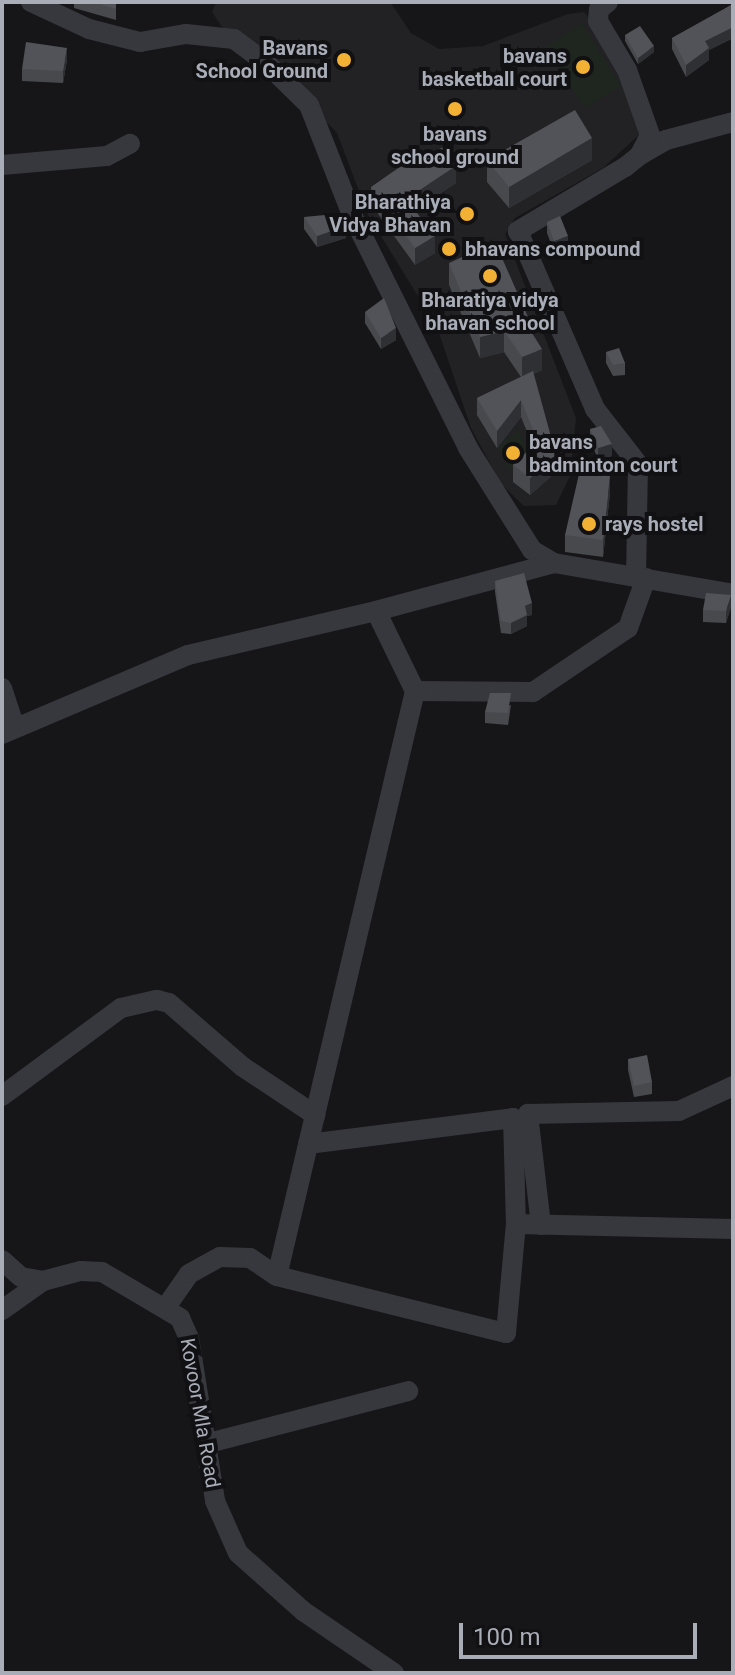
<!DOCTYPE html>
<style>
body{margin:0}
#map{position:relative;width:735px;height:1675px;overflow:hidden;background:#161618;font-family:Roboto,sans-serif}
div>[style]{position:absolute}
.built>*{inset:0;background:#222225}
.green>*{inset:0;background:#1e261f}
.minor>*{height:20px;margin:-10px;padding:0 10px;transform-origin:10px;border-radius:10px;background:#37383d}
.wall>*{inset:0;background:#47494d}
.shaded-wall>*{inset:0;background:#2f3033}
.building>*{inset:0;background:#525359}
.dots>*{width:22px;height:22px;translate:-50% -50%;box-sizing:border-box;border:4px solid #111113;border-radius:50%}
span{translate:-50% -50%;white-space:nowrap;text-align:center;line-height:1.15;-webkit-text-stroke:8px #111113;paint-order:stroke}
.poi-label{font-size:20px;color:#a8adb8;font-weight:700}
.right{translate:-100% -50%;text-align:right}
.left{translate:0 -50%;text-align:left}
.street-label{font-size:20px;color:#a8adb8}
.frame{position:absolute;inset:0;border:4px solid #a8adb8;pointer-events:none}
.scale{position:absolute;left:459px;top:1623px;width:238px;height:36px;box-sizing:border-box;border:4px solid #a8adb8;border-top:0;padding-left:10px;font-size:24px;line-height:28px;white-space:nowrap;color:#a8adb8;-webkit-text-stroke:6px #111113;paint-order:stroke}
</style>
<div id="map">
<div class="built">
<i style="clip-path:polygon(216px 2px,390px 2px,411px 33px,439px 49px,483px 46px,568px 14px,584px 12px,590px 19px,622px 76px,640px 134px,603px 168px,515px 218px,505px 234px,576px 418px,570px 476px,556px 505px,524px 506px,501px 484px,471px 428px,437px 327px,368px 215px,337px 133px,251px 42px,222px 27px,212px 12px)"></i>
</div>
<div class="green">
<i style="clip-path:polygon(582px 23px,621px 86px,585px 108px,543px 48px)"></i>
<i style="clip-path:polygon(519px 429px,528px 457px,511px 471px,497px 448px)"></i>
</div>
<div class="minor">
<i style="left:31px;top:2px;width:64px;rotate:25deg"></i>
<i style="left:89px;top:29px;width:53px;rotate:14.3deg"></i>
<i style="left:140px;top:42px;width:47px;rotate:-9.9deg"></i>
<i style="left:186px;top:34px;width:48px;rotate:5.9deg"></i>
<i style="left:234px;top:39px;width:40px;rotate:37deg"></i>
<i style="left:266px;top:63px;width:60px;rotate:44.3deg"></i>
<i style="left:309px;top:105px;width:120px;rotate:68.6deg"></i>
<i style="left:353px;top:217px;width:258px;rotate:63.5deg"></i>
<i style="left:468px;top:448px;width:120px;rotate:57.9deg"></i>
<i style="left:532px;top:550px;width:26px;rotate:31deg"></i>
<i style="left:554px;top:563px;width:182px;rotate:9.8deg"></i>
<i style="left:608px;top:2px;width:11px;rotate:142deg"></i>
<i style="left:599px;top:9px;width:12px;rotate:95deg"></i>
<i style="left:598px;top:21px;width:57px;rotate:59.4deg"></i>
<i style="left:627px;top:70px;width:69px;rotate:70.5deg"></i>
<i style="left:650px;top:135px;width:22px;rotate:117deg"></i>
<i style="left:640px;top:155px;width:19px;rotate:141deg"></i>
<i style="left:625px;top:167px;width:125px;rotate:149.1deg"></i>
<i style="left:518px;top:231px;width:194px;rotate:66.6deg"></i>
<i style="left:595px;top:409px;width:70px;rotate:52deg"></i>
<i style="left:638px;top:464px;width:112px;rotate:91deg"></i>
<i style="left:640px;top:155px;width:30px;rotate:-30deg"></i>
<i style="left:666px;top:140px;width:69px;rotate:-15deg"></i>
<i style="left:2px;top:165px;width:105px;rotate:-4.9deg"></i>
<i style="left:107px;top:156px;width:26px;rotate:-28deg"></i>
<i style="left:646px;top:578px;width:53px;rotate:109.8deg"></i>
<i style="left:628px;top:628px;width:115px;rotate:146deg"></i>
<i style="left:533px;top:692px;width:118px;rotate:-179.5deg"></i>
<i style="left:415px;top:691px;width:601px;rotate:103.27deg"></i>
<i style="left:277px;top:1276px;width:236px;rotate:14deg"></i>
<i style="left:506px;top:1333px;width:109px;rotate:-84.8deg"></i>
<i style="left:516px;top:1224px;width:217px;rotate:1.3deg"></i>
<i style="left:376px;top:611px;width:184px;rotate:-15.1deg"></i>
<i style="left:2px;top:688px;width:42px;rotate:72deg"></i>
<i style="left:2px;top:734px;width:202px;rotate:-23deg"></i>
<i style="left:188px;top:655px;width:193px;rotate:-13.2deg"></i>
<i style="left:376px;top:611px;width:89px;rotate:64deg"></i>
<i style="left:2px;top:1096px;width:148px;rotate:-36.5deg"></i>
<i style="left:121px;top:1008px;width:37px;rotate:-13deg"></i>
<i style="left:157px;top:1000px;width:12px;rotate:14deg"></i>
<i style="left:169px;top:1003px;width:98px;rotate:40.9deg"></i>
<i style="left:243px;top:1067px;width:87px;rotate:33.7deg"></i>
<i style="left:308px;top:1144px;width:207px;rotate:-7.2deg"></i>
<i style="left:513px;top:1118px;width:106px;rotate:88.4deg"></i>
<i style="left:541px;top:1225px;width:112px;rotate:-96.7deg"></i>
<i style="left:528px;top:1114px;width:151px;rotate:-1.1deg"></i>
<i style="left:679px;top:1111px;width:60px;rotate:-24.8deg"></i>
<i style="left:2px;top:1260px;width:25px;rotate:42deg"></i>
<i style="left:21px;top:1277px;width:22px;rotate:10deg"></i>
<i style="left:43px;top:1281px;width:39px;rotate:-15deg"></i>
<i style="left:81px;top:1271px;width:21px;rotate:3deg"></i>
<i style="left:102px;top:1272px;width:91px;rotate:30.5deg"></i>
<i style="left:180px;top:1318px;width:22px;rotate:66deg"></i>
<i style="left:189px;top:1338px;width:165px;rotate:80.9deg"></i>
<i style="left:215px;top:1501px;width:57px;rotate:66.1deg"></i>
<i style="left:238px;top:1553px;width:87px;rotate:41.7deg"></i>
<i style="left:303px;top:1611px;width:110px;rotate:34.3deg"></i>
<i style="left:166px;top:1307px;width:40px;rotate:-55.1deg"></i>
<i style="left:189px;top:1274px;width:35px;rotate:-29deg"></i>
<i style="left:220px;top:1257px;width:30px;rotate:2deg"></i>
<i style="left:250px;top:1258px;width:32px;rotate:34deg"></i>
<i style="left:2px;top:1310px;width:50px;rotate:-35.3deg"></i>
<i style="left:205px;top:1444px;width:210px;rotate:-14.6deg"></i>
</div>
<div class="wall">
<i style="clip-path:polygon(74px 2px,116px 2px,116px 20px,74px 8px)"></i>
<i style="clip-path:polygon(733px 4px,733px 38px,709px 50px,709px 60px,686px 77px,672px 49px,672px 38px)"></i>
<i style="clip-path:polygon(625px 35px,654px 52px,638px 64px,625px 41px)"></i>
<i style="clip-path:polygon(67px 60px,63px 83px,22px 81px,22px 69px)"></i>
<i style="clip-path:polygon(487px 160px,592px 160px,509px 208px,487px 182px)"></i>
<i style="clip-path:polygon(456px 183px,415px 210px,435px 253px,415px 265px,371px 204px,371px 187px)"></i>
<i style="clip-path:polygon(304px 217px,346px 238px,317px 247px,304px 229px)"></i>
<i style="clip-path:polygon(547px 222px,568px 247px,554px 252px,547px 233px)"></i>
<i style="clip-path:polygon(449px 263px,531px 331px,542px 370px,533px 374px,556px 472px,530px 495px,513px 482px,513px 465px,533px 446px,521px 417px,497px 448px,477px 415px,477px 398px,521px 377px,504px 352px,480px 358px,449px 285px)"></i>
<i style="clip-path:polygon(365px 312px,396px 340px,381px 349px,365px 323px)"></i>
<i style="clip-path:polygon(606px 352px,625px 363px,625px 375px,613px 376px,606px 363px)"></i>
<i style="clip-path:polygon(590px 429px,612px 456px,598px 459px,590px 440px)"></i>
<i style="clip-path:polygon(610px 493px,603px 557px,565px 552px,565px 535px)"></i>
<i style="clip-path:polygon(495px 581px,532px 615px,527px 616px,527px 626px,511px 634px,501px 633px,495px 592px)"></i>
<i style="clip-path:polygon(731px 607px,726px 623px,703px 622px,703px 610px)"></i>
<i style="clip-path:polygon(511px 705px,508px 725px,485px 723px,485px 712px)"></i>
<i style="clip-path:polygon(628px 1059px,652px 1082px,652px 1094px,634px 1097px,628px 1070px)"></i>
</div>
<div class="shaded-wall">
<i style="clip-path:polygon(733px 27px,733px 38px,709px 50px,709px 60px,686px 77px,686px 65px,705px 41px)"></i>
<i style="clip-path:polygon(654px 46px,654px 52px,638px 64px,638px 58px)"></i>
<i style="clip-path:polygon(67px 48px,67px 60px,63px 83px,63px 71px)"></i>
<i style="clip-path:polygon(592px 138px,592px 160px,509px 208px,509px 187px)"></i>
<i style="clip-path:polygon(456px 166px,456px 183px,406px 216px,406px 199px)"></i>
<i style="clip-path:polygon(346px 226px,346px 238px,317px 247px,317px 236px)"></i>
<i style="clip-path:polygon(435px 236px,435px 253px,415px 265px,415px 248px)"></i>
<i style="clip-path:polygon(568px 236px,568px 247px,554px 252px,554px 241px)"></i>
<i style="clip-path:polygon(396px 328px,396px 340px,381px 349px,381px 338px)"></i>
<i style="clip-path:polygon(504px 331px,504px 352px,480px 358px,480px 337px)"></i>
<i style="clip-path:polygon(542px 349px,542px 370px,522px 378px,522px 357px)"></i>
<i style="clip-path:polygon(521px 400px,521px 417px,497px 448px,497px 431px)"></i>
<i style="clip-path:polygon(612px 444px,612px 456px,598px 459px,598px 448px)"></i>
<i style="clip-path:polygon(556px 455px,556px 472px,530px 495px,530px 478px)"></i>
<i style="clip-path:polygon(610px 476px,610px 493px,603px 557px,603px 540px)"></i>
<i style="clip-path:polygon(731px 595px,731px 607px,726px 623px,726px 611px)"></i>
<i style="clip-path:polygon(532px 603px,532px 615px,527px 616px,527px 626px,511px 634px,511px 623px,525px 606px)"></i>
</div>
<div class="building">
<i style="clip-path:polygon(93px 2px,116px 2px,116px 9px)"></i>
<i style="clip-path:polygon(733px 4px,733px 27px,705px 41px,709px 48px,686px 65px,672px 38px)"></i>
<i style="clip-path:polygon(640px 26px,654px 46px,638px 58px,625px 35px)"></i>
<i style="clip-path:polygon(26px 42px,67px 48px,63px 71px,22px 69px)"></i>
<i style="clip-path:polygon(575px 110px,592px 138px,509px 187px,487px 160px)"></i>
<i style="clip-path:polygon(444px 147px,456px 166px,406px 199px,435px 236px,415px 248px,371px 187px,407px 162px)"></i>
<i style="clip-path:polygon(335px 214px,346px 226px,317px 236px,304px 217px)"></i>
<i style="clip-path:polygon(560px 216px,568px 236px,554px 241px,547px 222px)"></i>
<i style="clip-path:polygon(495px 242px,531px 324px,527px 325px,542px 349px,522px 357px,504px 331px,480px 337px,449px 263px)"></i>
<i style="clip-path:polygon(384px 298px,396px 328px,381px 338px,365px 312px)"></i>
<i style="clip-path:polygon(619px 348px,625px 363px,613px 365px,606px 352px)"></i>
<i style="clip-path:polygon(533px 371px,556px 455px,530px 478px,513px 465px,538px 442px,521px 400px,497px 431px,477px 398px)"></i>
<i style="clip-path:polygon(601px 426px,612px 444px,598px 448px,590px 429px)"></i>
<i style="clip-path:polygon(579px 474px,610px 476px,603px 540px,565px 535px)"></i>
<i style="clip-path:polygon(524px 573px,532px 603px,525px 606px,527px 615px,511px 623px,501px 621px,495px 581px)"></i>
<i style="clip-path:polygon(706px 593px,731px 595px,726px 611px,703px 610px)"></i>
<i style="clip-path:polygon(490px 693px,511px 693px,508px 713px,485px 712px)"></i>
<i style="clip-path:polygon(647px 1055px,652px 1082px,634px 1086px,628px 1059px)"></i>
</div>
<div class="dots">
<i style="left:344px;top:60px;background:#f2b134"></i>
<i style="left:583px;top:67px;background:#f2b134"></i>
<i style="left:455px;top:109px;background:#f2b134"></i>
<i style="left:467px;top:214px;background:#f2b134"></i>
<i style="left:449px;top:249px;background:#f2b134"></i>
<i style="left:490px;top:276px;background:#f2b134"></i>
<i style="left:513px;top:453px;background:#f2b134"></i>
<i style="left:589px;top:524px;background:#f2b134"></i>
</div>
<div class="poi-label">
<span class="right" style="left:328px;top:60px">Bavans<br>School Ground</span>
<span class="right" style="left:567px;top:68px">bavans<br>basketball court</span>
<span style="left:455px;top:146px">bavans<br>school ground</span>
<span class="right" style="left:451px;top:214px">Bharathiya<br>Vidya Bhavan</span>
<span class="left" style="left:465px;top:249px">bhavans compound</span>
<span style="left:490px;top:312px">Bharatiya vidya<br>bhavan school</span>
<span class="left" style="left:529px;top:454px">bavans<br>badminton court</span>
<span class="left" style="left:605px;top:524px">rays hostel</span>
</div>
<div class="street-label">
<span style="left:200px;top:1413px;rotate:80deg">Kovoor Mla Road</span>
</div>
<div class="frame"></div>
<div class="scale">100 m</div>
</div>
